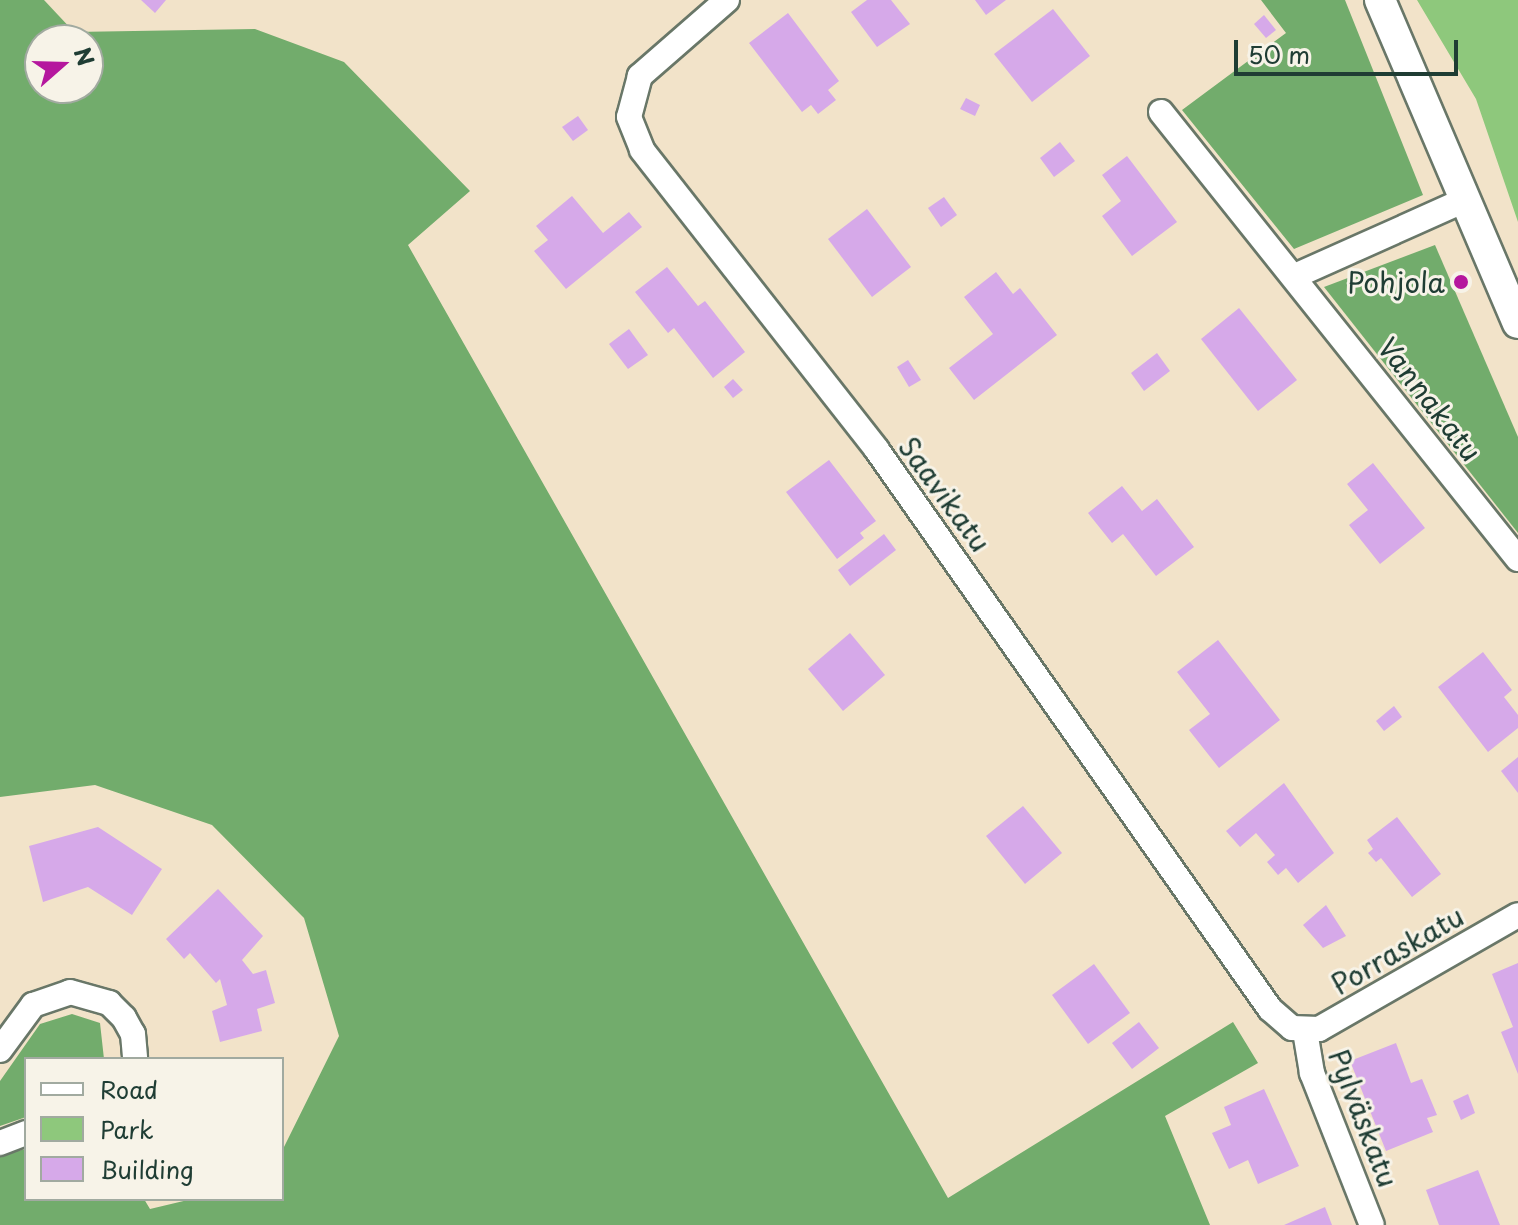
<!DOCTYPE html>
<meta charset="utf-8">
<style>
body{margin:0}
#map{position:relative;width:1518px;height:1225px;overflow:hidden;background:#f2e3c9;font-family:"Playpen Sans",sans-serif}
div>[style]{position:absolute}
.green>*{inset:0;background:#8ec87c}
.forest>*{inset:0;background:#72ac6c}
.building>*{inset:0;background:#d6a9e9}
.roads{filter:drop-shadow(2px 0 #697768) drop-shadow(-2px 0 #697768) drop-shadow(0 2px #697768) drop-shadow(0 -2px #697768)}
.minor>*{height:24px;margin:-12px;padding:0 12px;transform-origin:12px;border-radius:12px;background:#fff}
.tertiary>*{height:30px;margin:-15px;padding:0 15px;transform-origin:15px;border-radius:15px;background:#fff}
.dots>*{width:22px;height:22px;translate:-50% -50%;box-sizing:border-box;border:4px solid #f7f3e8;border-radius:50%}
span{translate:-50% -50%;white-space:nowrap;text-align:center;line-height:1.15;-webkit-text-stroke:6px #f7f3e8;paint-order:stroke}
.poi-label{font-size:28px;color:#1f3d34}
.right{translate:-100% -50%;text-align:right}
.street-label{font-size:28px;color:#1f3d34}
.legend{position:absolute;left:24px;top:1057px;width:260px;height:144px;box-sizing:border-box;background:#f7f3e8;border:2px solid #a1aaa0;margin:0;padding:10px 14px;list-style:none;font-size:24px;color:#1f3d34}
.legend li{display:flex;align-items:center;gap:16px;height:40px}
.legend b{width:40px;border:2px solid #a1aaa0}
.north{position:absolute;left:24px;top:24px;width:80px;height:80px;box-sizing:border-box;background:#f7f3e8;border:2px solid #a1aaa0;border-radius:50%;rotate:70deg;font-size:22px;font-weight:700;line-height:32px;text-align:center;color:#1f3d34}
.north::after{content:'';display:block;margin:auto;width:28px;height:36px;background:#b5179e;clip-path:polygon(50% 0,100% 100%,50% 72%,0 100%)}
.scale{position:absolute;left:1234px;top:40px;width:224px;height:36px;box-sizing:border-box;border:4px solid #1f3d34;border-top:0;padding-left:10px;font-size:24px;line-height:28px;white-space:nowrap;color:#1f3d34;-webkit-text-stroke:6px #f7f3e8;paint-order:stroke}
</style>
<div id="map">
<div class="green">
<i style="clip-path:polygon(1417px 0,1518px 0,1518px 222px,1476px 99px)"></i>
</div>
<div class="forest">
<i style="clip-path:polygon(evenodd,0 0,44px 0,74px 32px,255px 29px,344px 62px,470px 191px,408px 245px,948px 1198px,1233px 1022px,1258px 1063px,1165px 1116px,1210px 1225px,0 1225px,0 1155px,26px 1149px,26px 1199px,144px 1199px,150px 1209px,192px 1199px,282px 1199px,282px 1151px,339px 1036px,304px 918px,212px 825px,95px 785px,0 797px,0 0,40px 40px,88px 40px,88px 88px,40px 88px,40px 40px)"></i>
<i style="clip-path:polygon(1261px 0,1345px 0,1423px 195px,1294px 249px,1182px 110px,1286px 33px)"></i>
<i style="clip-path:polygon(1435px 245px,1518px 437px,1518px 533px,1324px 287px)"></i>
<i style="clip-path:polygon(72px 1014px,100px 1023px,104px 1059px,26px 1059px,26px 1117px,0 1126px,0 1081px,40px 1024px)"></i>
</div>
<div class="building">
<i style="clip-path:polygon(141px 0,166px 0,155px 13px)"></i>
<i style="clip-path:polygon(867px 0,891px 0,910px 24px,877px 47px,851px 12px)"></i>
<i style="clip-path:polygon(975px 0,1006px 0,986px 15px)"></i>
<i style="clip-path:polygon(1053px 9px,1090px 56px,1032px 102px,994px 54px)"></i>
<i style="clip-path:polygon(788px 13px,839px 81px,828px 90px,836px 100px,818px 114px,811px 105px,802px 112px,749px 43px)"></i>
<i style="clip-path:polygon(1264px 15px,1276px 30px,1266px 38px,1254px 24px)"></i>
<i style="clip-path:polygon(966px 98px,980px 105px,975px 116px,960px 109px)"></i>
<i style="clip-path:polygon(578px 116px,588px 130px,573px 141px,562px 127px)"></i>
<i style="clip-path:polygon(1060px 142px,1075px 161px,1054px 177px,1040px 158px)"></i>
<i style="clip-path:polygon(1127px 156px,1177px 222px,1132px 256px,1102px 216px,1121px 201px,1102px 175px)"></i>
<i style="clip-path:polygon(572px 196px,603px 233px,629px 212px,642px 227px,566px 289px,534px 251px,548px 240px,536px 226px)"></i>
<i style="clip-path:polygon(944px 197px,957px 215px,941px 227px,928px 208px)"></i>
<i style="clip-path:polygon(867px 209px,911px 267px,872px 297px,828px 239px)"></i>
<i style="clip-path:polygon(667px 267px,698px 306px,705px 301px,745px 352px,713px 378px,674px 328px,668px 333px,635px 292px)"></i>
<i style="clip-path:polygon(996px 272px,1013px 294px,1020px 288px,1057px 335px,974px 400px,949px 368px,993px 334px,964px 297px)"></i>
<i style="clip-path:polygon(1239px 308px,1297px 380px,1258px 411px,1201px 339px)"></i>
<i style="clip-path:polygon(629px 329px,648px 355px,628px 369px,609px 344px)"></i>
<i style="clip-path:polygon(1157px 353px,1170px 371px,1144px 391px,1131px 373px)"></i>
<i style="clip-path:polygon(908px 360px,921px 380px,909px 387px,897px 367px)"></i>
<i style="clip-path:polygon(733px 379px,743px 390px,733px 398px,724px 387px)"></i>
<i style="clip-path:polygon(829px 460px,876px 521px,860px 533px,864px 538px,837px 559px,786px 492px)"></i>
<i style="clip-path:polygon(1373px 463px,1425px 528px,1380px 564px,1349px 525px,1368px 510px,1347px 484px)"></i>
<i style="clip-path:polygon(1122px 486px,1142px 511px,1157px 499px,1194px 547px,1156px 576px,1123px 534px,1112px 543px,1088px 513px)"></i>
<i style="clip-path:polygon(884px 534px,896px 550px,850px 586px,838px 570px)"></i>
<i style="clip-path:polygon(850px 633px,885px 675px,843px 711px,808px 669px)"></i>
<i style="clip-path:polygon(1218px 640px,1280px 720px,1219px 768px,1189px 730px,1210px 714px,1177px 672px)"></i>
<i style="clip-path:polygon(1483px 652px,1512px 690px,1504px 697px,1518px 715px,1518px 728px,1488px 752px,1438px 687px)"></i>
<i style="clip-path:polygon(1394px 706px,1402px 717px,1384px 731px,1376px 721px)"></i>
<i style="clip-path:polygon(1518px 757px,1518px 793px,1501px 771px)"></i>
<i style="clip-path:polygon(1284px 783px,1334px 853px,1298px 883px,1286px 868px,1278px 875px,1267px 862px,1275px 855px,1256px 833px,1240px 847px,1226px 831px)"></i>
<i style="clip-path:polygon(1023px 806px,1062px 853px,1025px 884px,986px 836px)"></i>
<i style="clip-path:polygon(1397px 817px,1441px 874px,1412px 897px,1381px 858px,1376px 862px,1368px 853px,1373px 849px,1367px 840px)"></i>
<i style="clip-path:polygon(98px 827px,162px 869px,132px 915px,88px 887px,43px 902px,29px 846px)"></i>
<i style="clip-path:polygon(218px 889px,263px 936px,242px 960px,253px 974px,266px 970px,275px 1003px,257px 1009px,262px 1031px,220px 1042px,212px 1011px,227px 1005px,220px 979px,216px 983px,190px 953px,184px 959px,166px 939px)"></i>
<i style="clip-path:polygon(1326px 905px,1346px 936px,1323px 948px,1303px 925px)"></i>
<i style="clip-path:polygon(1518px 963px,1518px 1074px,1501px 1032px,1513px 1027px,1492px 974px)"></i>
<i style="clip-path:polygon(1094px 964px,1130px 1013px,1088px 1044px,1052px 995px)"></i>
<i style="clip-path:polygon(1139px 1022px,1159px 1048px,1132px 1069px,1112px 1043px)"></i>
<i style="clip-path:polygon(1396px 1043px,1411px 1083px,1422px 1079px,1437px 1115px,1427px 1118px,1433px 1132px,1386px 1151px,1350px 1061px)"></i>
<i style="clip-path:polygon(1264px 1089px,1299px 1166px,1258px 1184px,1248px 1160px,1229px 1169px,1212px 1133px,1231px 1125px,1224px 1107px)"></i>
<i style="clip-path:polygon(1468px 1094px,1475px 1113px,1461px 1120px,1453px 1101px)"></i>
<i style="clip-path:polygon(1478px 1170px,1500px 1225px,1439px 1225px,1426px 1190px)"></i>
<i style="clip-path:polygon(1325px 1207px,1332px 1225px,1284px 1225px)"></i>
</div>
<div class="roads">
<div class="minor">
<i style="left:727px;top:0;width:116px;rotate:138.9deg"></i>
<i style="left:640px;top:76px;width:42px;rotate:105deg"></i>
<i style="left:629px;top:117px;width:35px;rotate:68deg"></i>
<i style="left:642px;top:150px;width:381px;rotate:51.9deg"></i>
<i style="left:877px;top:450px;width:683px;rotate:54.89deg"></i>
<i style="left:1270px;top:1009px;width:29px;rotate:41deg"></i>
<i style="left:1292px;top:1028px;width:27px;rotate:2deg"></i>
<i style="left:1319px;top:1029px;width:229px;rotate:-29.8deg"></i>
<i style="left:1161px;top:112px;width:572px;rotate:51.39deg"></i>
<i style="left:1295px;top:276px;width:186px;rotate:-24.1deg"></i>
<i style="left:1305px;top:1031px;width:43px;rotate:80.5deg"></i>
<i style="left:1312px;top:1073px;width:163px;rotate:68.5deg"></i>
<i style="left:0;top:1050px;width:56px;rotate:-53.7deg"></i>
<i style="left:33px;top:1005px;width:39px;rotate:-19deg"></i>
<i style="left:70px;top:992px;width:41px;rotate:15.8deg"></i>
<i style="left:109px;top:1003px;width:21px;rotate:45deg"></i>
<i style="left:124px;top:1018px;width:18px;rotate:61deg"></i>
<i style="left:133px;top:1034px;width:25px;rotate:85deg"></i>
<i style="left:0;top:1143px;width:28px;rotate:-21deg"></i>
</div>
<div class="tertiary">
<i style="left:1380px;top:0;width:351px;rotate:66.9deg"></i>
</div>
</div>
<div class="dots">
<i style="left:1461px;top:282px;background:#b5179e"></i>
</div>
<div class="poi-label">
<span class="right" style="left:1445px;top:282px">Pohjola</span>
</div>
<div class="street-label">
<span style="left:1430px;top:399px;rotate:52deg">Vannakatu</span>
<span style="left:945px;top:494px;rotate:54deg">Saavikatu</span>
<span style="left:1397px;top:950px;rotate:-30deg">Porraskatu</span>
<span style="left:1364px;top:1118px;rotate:69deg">Pylväskatu</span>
</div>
<ul class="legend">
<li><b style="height:10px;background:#fff"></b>Road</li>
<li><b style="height:22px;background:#8ec87c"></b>Park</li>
<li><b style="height:22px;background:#d6a9e9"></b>Building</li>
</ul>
<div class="north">N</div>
<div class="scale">50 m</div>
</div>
